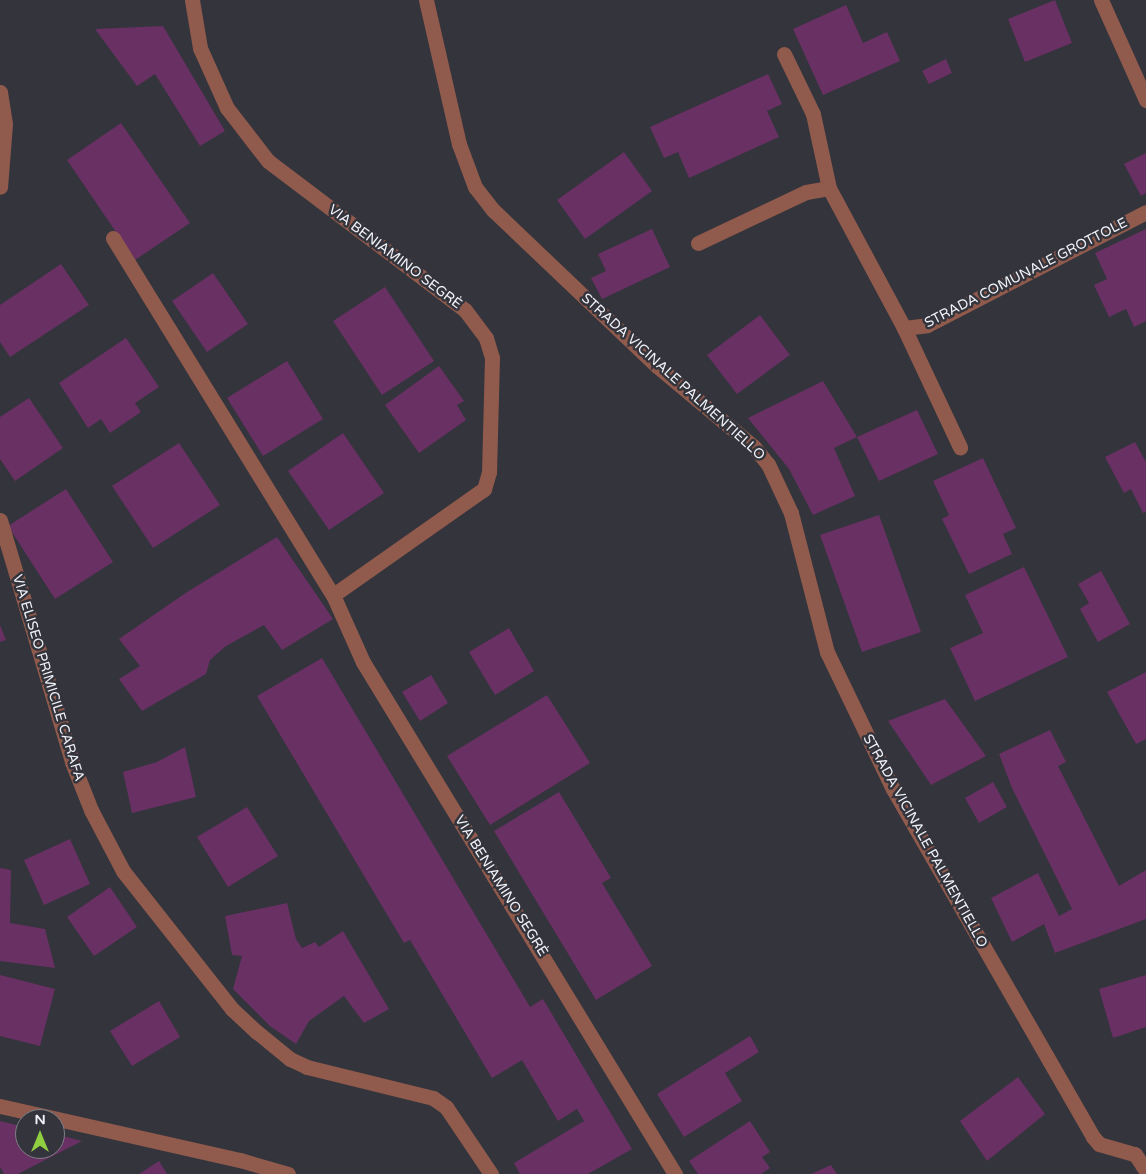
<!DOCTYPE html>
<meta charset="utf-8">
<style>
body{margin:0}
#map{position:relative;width:1146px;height:1174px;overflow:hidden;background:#33343c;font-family:"Varela Round",sans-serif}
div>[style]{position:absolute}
.building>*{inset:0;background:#683063}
.minor>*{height:15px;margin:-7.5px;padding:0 7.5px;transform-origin:7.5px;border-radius:7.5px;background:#905a4c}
span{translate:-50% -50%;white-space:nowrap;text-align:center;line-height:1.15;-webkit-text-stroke:5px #33343c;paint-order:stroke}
.street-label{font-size:14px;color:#f1f2f8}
.north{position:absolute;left:15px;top:1109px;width:50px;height:50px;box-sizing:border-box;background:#33343c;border:1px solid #7f8087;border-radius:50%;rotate:0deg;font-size:14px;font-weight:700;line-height:20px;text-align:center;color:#f1f2f8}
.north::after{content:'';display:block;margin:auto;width:18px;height:22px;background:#90cd41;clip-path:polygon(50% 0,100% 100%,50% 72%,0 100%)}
</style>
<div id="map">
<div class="building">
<i style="clip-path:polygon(1055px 0,1072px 43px,1025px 62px,1008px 19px)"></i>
<i style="clip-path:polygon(846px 5px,863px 43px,887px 32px,900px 61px,823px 95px,793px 29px)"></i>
<i style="clip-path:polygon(163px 26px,225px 131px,200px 146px,155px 74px,137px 86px,95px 29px)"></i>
<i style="clip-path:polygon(946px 59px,952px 73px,929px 84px,922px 71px)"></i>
<i style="clip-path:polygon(768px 74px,782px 104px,767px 111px,779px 137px,689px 178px,678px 152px,664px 158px,650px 127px)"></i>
<i style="clip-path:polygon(121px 123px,190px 223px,135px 260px,67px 160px)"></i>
<i style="clip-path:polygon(624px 152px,652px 191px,585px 239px,557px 200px)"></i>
<i style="clip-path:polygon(1146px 153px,1146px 193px,1141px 196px,1124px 164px)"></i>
<i style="clip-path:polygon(652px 229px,670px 267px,602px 299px,591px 278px,606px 271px,598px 254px)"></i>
<i style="clip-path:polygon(1146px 229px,1146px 321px,1134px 327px,1126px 309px,1109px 317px,1094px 285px,1107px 279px,1095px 253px)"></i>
<i style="clip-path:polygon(61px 264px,89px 305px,10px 357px,0 342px,0 305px)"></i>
<i style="clip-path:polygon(213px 273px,248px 324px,207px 352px,172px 301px)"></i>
<i style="clip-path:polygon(385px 287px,434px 361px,382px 395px,333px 321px)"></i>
<i style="clip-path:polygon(760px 315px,790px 355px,737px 394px,707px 355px)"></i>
<i style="clip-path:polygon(126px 338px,159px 387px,135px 403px,141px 412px,110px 433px,101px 419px,88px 428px,59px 383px)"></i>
<i style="clip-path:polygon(287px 361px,323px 419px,263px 456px,227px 398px)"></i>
<i style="clip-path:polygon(439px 366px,464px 401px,457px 405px,466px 420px,419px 453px,385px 405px)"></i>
<i style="clip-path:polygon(823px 381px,857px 437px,834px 448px,855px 496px,813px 515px,789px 469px,748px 418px)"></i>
<i style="clip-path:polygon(29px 398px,63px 448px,15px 481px,0 459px,0 417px)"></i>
<i style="clip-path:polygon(917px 410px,938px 454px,879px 481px,857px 437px)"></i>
<i style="clip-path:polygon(343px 433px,384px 493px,329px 530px,288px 471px)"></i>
<i style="clip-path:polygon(1135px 442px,1146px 462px,1146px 512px,1143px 513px,1131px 489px,1124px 493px,1105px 457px)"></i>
<i style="clip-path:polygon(179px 443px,220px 505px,153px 548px,112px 486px)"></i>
<i style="clip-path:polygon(983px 458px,1016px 528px,1003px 534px,1012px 554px,969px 574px,942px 519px,949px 515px,933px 481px)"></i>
<i style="clip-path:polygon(66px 489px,113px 562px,55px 599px,8px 526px)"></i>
<i style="clip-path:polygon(879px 515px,921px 632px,862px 652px,820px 535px)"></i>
<i style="clip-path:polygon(277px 537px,333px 619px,282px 650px,264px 625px,226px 646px,210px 660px,206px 674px,142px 711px,119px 679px,140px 666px,119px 639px,187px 592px)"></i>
<i style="clip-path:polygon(1024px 567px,1068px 657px,975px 701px,950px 648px,983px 633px,965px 595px)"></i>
<i style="clip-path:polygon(1101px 571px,1130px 624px,1098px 642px,1080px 609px,1089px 603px,1078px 584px)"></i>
<i style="clip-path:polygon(0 625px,6px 640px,0 642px)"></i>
<i style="clip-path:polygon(509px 628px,534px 671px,495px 695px,469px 652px)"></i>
<i style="clip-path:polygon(322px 658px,530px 1007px,543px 999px,632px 1149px,588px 1174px,520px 1174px,514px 1163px,584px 1121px,577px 1109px,558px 1121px,522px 1060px,492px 1078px,410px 940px,404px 943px,257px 696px)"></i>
<i style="clip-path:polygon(1146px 672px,1146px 739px,1136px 744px,1107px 692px)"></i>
<i style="clip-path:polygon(431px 675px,448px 703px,420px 721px,402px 692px)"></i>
<i style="clip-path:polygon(547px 695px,590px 763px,490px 825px,447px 756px)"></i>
<i style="clip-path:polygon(945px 699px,986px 756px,931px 785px,888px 721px)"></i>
<i style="clip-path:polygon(1050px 730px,1066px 762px,1058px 766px,1119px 886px,1146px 870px,1146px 919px,1055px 953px,1044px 924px,1012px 942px,991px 898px,1038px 873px,1059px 916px,1072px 909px,1012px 788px,999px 754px)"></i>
<i style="clip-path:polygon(185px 747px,196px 797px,132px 813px,123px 772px,157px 762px)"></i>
<i style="clip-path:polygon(993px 782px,1007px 807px,979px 823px,965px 798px)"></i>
<i style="clip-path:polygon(559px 792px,611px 878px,602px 883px,652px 966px,596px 1000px,494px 831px)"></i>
<i style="clip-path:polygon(247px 807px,278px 856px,228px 887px,197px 837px)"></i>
<i style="clip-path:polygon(70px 839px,90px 884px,44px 905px,24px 860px)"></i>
<i style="clip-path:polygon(0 868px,11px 870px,10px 923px,45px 929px,55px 968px,0 961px)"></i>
<i style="clip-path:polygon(110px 887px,137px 927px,94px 956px,67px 917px)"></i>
<i style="clip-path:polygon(287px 903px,296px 939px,302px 948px,315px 942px,319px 947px,343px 931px,389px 1009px,364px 1023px,344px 996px,309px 1021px,296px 1044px,270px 1026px,233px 989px,242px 956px,232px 955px,225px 916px)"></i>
<i style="clip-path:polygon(0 975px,55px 989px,40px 1046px,0 1036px)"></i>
<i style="clip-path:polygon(1146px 975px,1146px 1027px,1113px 1038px,1099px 989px)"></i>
<i style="clip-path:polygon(159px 1001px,180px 1037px,132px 1066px,110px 1031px)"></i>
<i style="clip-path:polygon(750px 1036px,759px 1052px,725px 1073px,742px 1101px,684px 1137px,657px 1094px)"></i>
<i style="clip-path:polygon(1018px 1077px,1045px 1114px,987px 1161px,960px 1121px)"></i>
<i style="clip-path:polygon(0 1121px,25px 1127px,25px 1149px,55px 1149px,55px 1134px,82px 1141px,18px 1174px,4px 1174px,0 1167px)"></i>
<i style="clip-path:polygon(750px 1121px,770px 1152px,762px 1157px,770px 1168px,761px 1174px,698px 1174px,689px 1161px)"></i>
<i style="clip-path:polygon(159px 1161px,167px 1174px,139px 1174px)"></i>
<i style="clip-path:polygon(831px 1165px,837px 1174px,811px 1174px)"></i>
</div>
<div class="minor">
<i style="left:192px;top:0;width:49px;rotate:80.5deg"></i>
<i style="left:200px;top:48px;width:66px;rotate:65.8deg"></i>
<i style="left:227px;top:108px;width:67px;rotate:52.3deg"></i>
<i style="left:268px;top:161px;width:247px;rotate:37.1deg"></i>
<i style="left:465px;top:310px;width:35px;rotate:53deg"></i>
<i style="left:486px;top:338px;width:21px;rotate:73deg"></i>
<i style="left:492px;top:358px;width:114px;rotate:91.5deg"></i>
<i style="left:489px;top:472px;width:18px;rotate:106deg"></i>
<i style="left:484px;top:489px;width:184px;rotate:144.9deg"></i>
<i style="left:426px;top:0;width:148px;rotate:77.1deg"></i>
<i style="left:459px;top:144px;width:46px;rotate:69.6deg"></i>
<i style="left:475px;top:187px;width:29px;rotate:52deg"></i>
<i style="left:493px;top:210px;width:226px;rotate:43.6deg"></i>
<i style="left:657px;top:366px;width:126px;rotate:39.9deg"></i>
<i style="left:754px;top:447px;width:22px;rotate:51deg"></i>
<i style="left:768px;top:464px;width:54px;rotate:64.9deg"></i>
<i style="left:791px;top:513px;width:144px;rotate:75.5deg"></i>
<i style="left:827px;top:652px;width:152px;rotate:64.3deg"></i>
<i style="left:893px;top:789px;width:401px;rotate:60.1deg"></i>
<i style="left:1093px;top:1137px;width:9px;rotate:49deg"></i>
<i style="left:1099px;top:1144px;width:37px;rotate:16deg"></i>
<i style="left:1135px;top:1154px;width:20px;rotate:57deg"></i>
<i style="left:1101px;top:0;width:110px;rotate:65.8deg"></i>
<i style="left:784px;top:54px;width:67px;rotate:64.2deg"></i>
<i style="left:813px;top:114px;width:76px;rotate:77.8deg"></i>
<i style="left:829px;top:188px;width:159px;rotate:61.8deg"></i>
<i style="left:904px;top:328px;width:23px;rotate:-7deg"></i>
<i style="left:927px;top:325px;width:246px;rotate:-27.3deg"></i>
<i style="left:0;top:92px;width:32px;rotate:81deg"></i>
<i style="left:5px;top:124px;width:63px;rotate:94.5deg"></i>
<i style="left:113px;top:238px;width:419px;rotate:58.4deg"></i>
<i style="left:333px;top:595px;width:73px;rotate:65.9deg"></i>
<i style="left:363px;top:662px;width:600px;rotate:58.64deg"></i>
<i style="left:698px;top:243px;width:119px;rotate:-25.3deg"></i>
<i style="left:806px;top:192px;width:23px;rotate:-10deg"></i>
<i style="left:904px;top:328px;width:132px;rotate:64.8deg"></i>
<i style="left:0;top:520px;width:252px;rotate:73.4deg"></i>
<i style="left:72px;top:762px;width:52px;rotate:68.4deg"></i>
<i style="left:91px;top:810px;width:69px;rotate:62.3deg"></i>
<i style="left:123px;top:871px;width:176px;rotate:51.7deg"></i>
<i style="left:232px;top:1009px;width:34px;rotate:43deg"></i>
<i style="left:257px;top:1032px;width:43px;rotate:39.3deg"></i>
<i style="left:290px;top:1059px;width:19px;rotate:25deg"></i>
<i style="left:307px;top:1067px;width:130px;rotate:13.8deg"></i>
<i style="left:433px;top:1098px;width:16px;rotate:35deg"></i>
<i style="left:446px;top:1107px;width:81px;rotate:56.1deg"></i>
<i style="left:0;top:1106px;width:246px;rotate:12.7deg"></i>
<i style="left:240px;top:1160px;width:50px;rotate:16.3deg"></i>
</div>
<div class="street-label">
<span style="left:395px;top:257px;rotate:37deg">VIA BENIAMINO SEGRÈ</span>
<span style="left:1026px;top:273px;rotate:-27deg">STRADA COMUNALE GROTTOLE</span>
<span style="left:673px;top:377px;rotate:42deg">STRADA VICINALE PALMENTIELLO</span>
<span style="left:48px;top:678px;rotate:73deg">VIA ELISEO PRIMICILE CARAFA</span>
<span style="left:925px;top:841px;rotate:61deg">STRADA VICINALE PALMENTIELLO</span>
<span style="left:501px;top:886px;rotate:58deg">VIA BENIAMINO SEGRÈ</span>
</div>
<div class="north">N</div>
</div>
